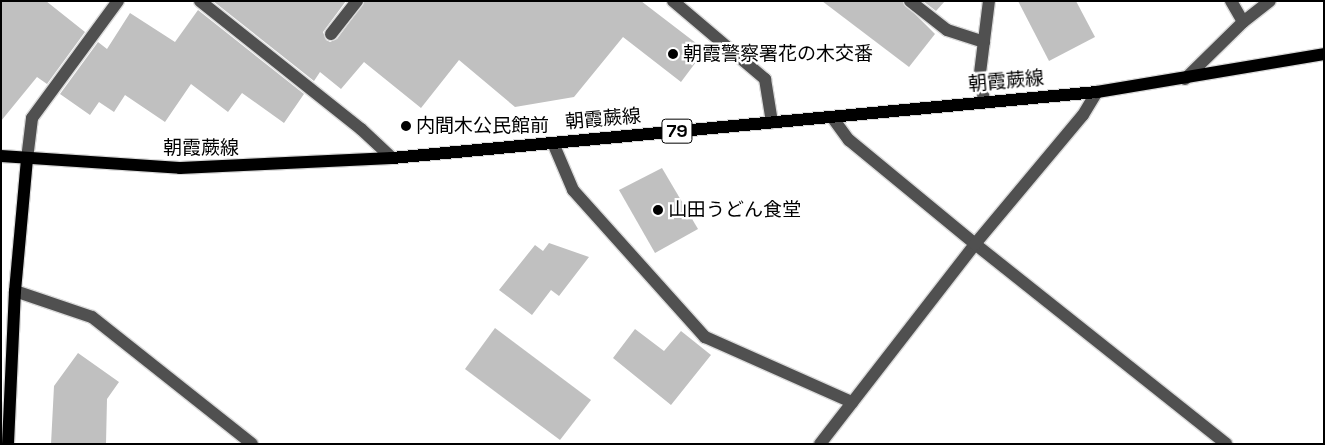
<!DOCTYPE html>
<meta charset="utf-8">
<style>
body{margin:0}
#map{position:relative;width:1325px;height:445px;overflow:hidden;background:#fff;font-family:"Space Grotesk","Noto Sans JP",sans-serif}
div>[style]{position:absolute}
.building>*{inset:0;background:#c0c0c0}
.roads{filter:drop-shadow(1px 0 #dbdbdb) drop-shadow(-1px 0 #dbdbdb) drop-shadow(0 1px #dbdbdb) drop-shadow(0 -1px #dbdbdb)}
.minor>*{height:12px;margin:-6px;padding:0 6px;transform-origin:6px;border-radius:6px;background:#505050}
.major>*{height:12px;margin:-6px;padding:0 6px;transform-origin:6px;border-radius:6px;background:#000}
.dots>*{width:14px;height:14px;translate:-50% -50%;box-sizing:border-box;border:2px solid #fff;border-radius:50%}
span{translate:-50% -50%;white-space:nowrap;text-align:center;line-height:1.15;-webkit-text-stroke:4.5px #fff;paint-order:stroke}
.shield-label span{padding:1px 4px;background:#fff;border:1px solid;border-radius:4px;-webkit-text-stroke-width:0}
.shield-label{font-size:18px;color:#000;font-weight:700}
.poi-label{font-size:19px;color:#000}
.left{translate:0 -50%;text-align:left}
.street-label{font-size:19px;color:#000}
.frame{position:absolute;inset:0;border:2px solid #000;pointer-events:none}
</style>
<div id="map">
<div class="building">
<i style="clip-path:polygon(1px 1px,46px 1px,85px 32px,47px 84px,37px 77px,1px 121px)"></i>
<i style="clip-path:polygon(213px 1px,346px 1px,323px 32px,326px 40px,330px 42px,337px 39px,365px 1px,641px 1px,705px 50px,681px 82px,623px 37px,574px 97px,515px 107px,459px 60px,421px 108px,364px 62px,341px 89px,320px 72px,314px 81px)"></i>
<i style="clip-path:polygon(822px 1px,902px 1px,935px 34px,909px 67px)"></i>
<i style="clip-path:polygon(923px 1px,945px 1px,936px 11px)"></i>
<i style="clip-path:polygon(1018px 1px,1076px 1px,1095px 37px,1049px 61px)"></i>
<i style="clip-path:polygon(198px 10px,304px 94px,284px 123px,242px 93px,228px 112px,191px 84px,165px 122px,125px 95px,114px 112px,99px 102px,90px 115px,60px 94px,98px 42px,107px 49px,130px 13px,175px 42px)"></i>
<i style="clip-path:polygon(662px 168px,698px 229px,655px 253px,619px 190px)"></i>
<i style="clip-path:polygon(549px 243px,589px 257px,559px 296px,551px 290px,532px 315px,499px 290px,535px 245px,543px 251px)"></i>
<i style="clip-path:polygon(495px 328px,591px 400px,560px 440px,465px 369px)"></i>
<i style="clip-path:polygon(635px 329px,664px 351px,681px 331px,711px 355px,671px 405px,613px 358px)"></i>
<i style="clip-path:polygon(78px 353px,119px 382px,107px 399px,106px 444px,51px 444px,54px 386px)"></i>
</div>
<div class="roads">
<div class="minor">
<i style="left:200px;top:1px;width:206px;rotate:38.5deg"></i>
<i style="left:361px;top:129px;width:42px;rotate:43.1deg"></i>
<i style="left:673px;top:1px;width:121px;rotate:40.3deg"></i>
<i style="left:765px;top:79px;width:44px;rotate:80.8deg"></i>
<i style="left:910px;top:1px;width:47px;rotate:38.1deg"></i>
<i style="left:947px;top:30px;width:39px;rotate:18deg"></i>
<i style="left:1231px;top:1px;width:24px;rotate:60deg"></i>
<i style="left:331px;top:34px;width:42px;rotate:-51.8deg"></i>
<i style="left:1185px;top:79px;width:81px;rotate:-44.5deg"></i>
<i style="left:1243px;top:22px;width:34px;rotate:-38deg"></i>
<i style="left:984px;top:101px;width:28px;rotate:-98deg"></i>
<i style="left:980px;top:73px;width:73px;rotate:-82.9deg"></i>
<i style="left:832px;top:117px;width:29px;rotate:54deg"></i>
<i style="left:849px;top:140px;width:163px;rotate:39.5deg"></i>
<i style="left:975px;top:244px;width:321px;rotate:38.5deg"></i>
<i style="left:553px;top:143px;width:51px;rotate:66.9deg"></i>
<i style="left:573px;top:190px;width:198px;rotate:48.1deg"></i>
<i style="left:705px;top:337px;width:161px;rotate:23.9deg"></i>
<i style="left:27px;top:159px;width:41px;rotate:-83deg"></i>
<i style="left:32px;top:118px;width:145px;rotate:-53.7deg"></i>
<i style="left:15px;top:291px;width:81px;rotate:18.7deg"></i>
<i style="left:92px;top:317px;width:204px;rotate:38.4deg"></i>
<i style="left:820px;top:444px;width:253px;rotate:-52.2deg"></i>
<i style="left:975px;top:244px;width:168px;rotate:-50.1deg"></i>
<i style="left:1083px;top:115px;width:27px;rotate:-59deg"></i>
</div>
<div class="major">
<i style="left:1px;top:156px;width:179px;rotate:3.8deg"></i>
<i style="left:180px;top:168px;width:212px;rotate:-2.7deg"></i>
<i style="left:392px;top:158px;width:708px;rotate:-5.35deg"></i>
<i style="left:1097px;top:92px;width:230px;rotate:-9.5deg"></i>
<i style="left:8px;top:444px;width:153px;rotate:-87.4deg"></i>
<i style="left:15px;top:291px;width:133px;rotate:-84.8deg"></i>
</div>
</div>
<div class="dots">
<i style="left:673px;top:54px;background:#000"></i>
<i style="left:406px;top:126px;background:#000"></i>
<i style="left:658px;top:210px;background:#000"></i>
</div>
<div class="shield-label">
<span style="left:677px;top:131px">79</span>
</div>
<div class="poi-label">
<span class="left" style="left:683px;top:54px">朝霞警察署花の木交番</span>
<span class="left" style="left:416px;top:126px">内間木公民館前</span>
<span class="left" style="left:668px;top:210px">山田うどん食堂</span>
</div>
<div class="street-label">
<span style="left:1006px;top:81px;rotate:-5deg">朝霞蕨線</span>
<span style="left:603px;top:119px;rotate:-5deg">朝霞蕨線</span>
<span style="left:201px;top:148px">朝霞蕨線</span>
</div>
<div class="frame"></div>
</div>
